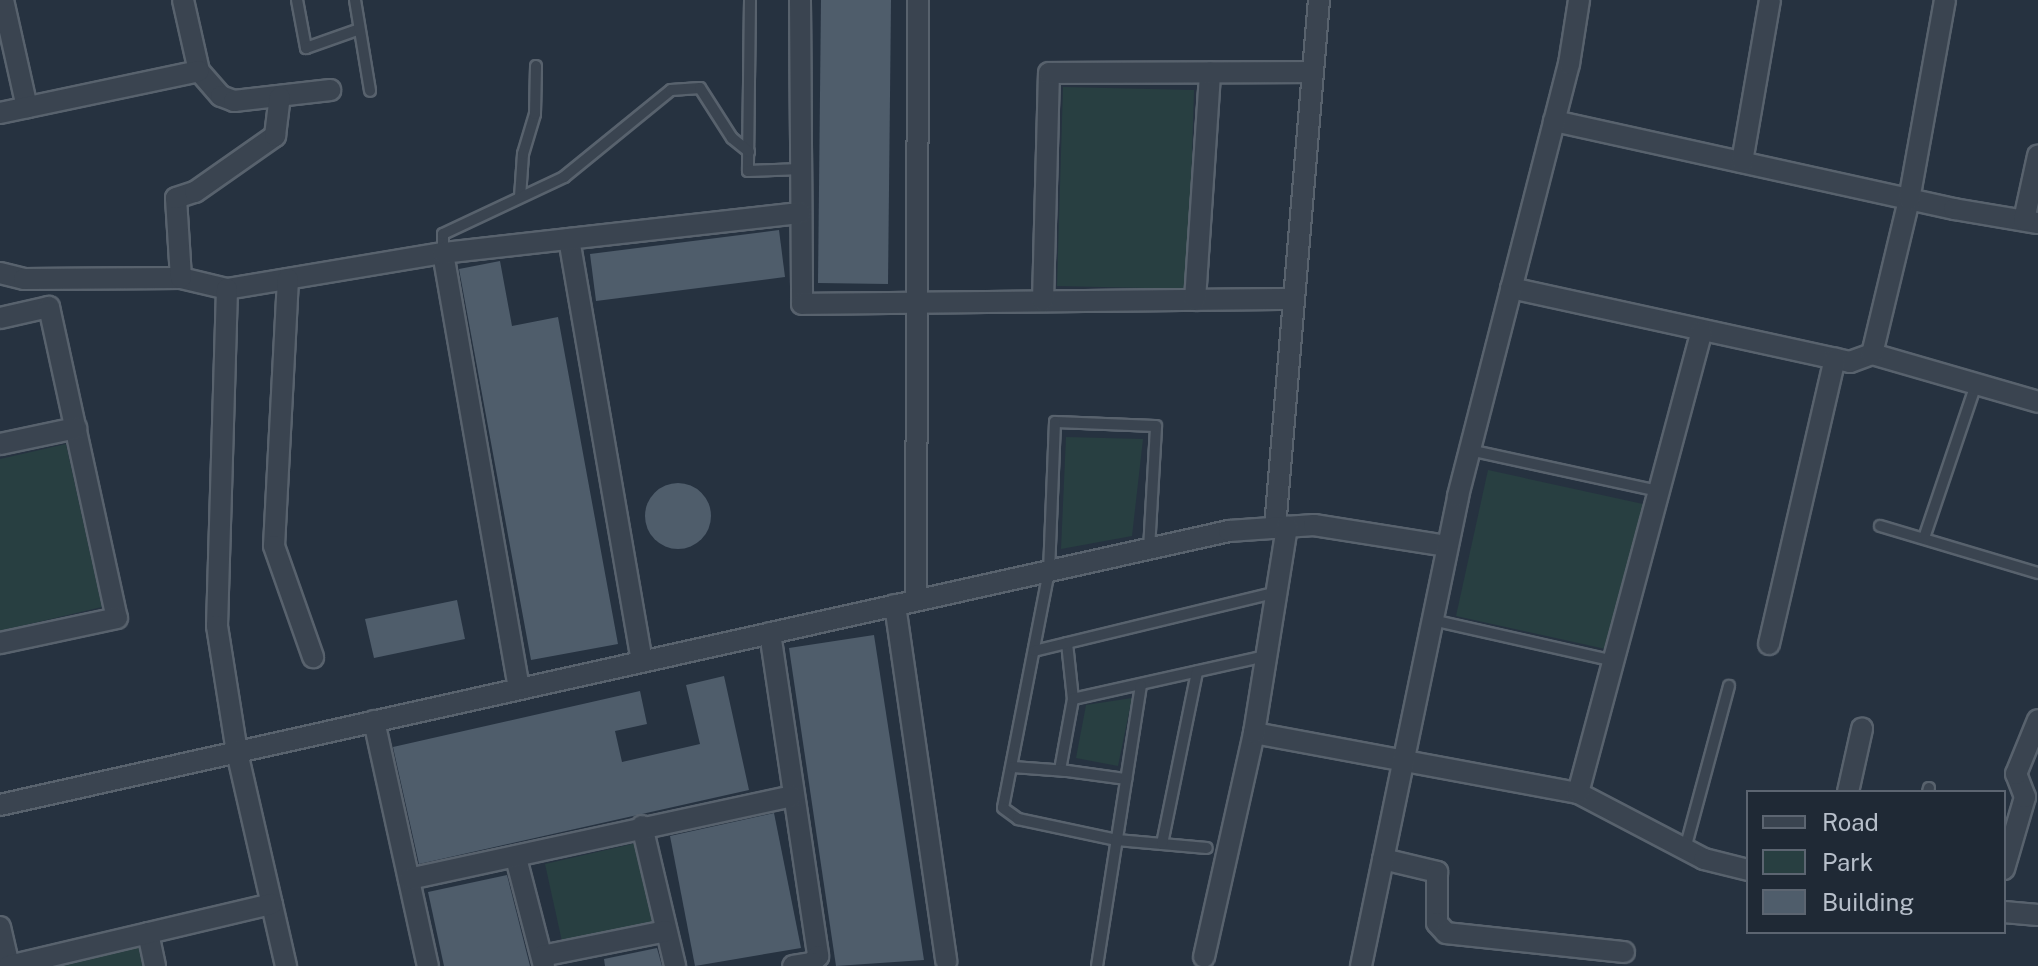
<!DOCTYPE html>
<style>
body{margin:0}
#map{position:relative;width:2038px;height:966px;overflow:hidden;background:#263240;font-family:"Public Sans",sans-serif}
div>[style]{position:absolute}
.green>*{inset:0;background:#283f41}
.building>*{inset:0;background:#4f5d6b}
.round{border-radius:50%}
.roads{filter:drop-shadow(2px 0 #58626d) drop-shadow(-2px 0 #58626d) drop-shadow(0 2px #58626d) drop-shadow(0 -2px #58626d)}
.service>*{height:10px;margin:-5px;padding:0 5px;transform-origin:5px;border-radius:5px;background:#3a4450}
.minor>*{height:20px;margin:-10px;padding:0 10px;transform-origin:10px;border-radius:10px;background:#3a4450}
span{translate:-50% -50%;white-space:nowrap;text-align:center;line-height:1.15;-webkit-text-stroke:8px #1f2935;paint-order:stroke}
.legend{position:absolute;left:1746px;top:790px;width:260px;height:144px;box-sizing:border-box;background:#1f2935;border:2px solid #5c6571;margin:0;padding:10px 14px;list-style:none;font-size:24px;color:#b7bfca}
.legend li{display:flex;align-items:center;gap:16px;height:40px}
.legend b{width:40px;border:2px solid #5c6571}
</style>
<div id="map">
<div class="green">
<i style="clip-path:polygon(1063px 87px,1194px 90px,1188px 289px,1057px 286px)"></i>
<i style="clip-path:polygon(1066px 437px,1143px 439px,1132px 536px,1061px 549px)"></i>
<i style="clip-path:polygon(66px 444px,102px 607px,0 631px,0 459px)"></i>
<i style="clip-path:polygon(1488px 470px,1643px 504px,1610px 650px,1456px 616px)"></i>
<i style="clip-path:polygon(1132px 698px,1118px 766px,1076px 758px,1086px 705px)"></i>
<i style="clip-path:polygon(641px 842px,659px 925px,563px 946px,545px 864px)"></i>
<i style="clip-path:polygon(139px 946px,144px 966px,63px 966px)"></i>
</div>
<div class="building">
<i style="clip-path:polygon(821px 0,891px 0,888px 284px,818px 283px)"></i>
<i style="clip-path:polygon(779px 230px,785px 277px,596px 301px,590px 254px)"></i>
<i style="clip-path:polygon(500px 261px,512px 326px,558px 317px,618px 644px,531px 660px,459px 269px)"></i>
<i class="round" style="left:645px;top:483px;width:66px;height:66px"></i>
<i style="clip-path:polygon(457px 600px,465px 639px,374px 658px,365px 619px)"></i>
<i style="clip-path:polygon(874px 635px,924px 960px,836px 966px,789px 648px)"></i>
<i style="clip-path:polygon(724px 676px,749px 790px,419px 864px,393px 747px,640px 691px,647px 724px,615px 731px,622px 762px,700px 744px,686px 685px)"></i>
<i style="clip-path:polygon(774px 813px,801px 948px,695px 966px,670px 836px)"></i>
<i style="clip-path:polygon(507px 875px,530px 966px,444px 966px,428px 892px)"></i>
<i style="clip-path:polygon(657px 948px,662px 966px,605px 966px,604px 959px)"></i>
</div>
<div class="roads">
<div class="service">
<i style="left:297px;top:0;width:49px;rotate:79.4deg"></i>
<i style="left:306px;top:48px;width:54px;rotate:-19.4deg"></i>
<i style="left:355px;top:0;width:92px;rotate:80.6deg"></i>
<i style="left:750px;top:0;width:171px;rotate:90.7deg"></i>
<i style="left:748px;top:171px;width:53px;rotate:-2.2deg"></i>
<i style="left:520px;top:197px;width:43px;rotate:-86deg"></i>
<i style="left:523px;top:154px;width:42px;rotate:-73.3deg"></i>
<i style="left:535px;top:114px;width:48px;rotate:-88.8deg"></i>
<i style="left:443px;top:253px;width:19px;rotate:-90deg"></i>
<i style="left:443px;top:234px;width:134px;rotate:-25.2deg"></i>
<i style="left:564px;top:177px;width:138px;rotate:-39.1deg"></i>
<i style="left:671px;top:90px;width:29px;rotate:-4deg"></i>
<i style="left:700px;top:88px;width:59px;rotate:57.4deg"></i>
<i style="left:732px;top:138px;width:22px;rotate:39deg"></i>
<i style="left:1469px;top:450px;width:194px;rotate:12.2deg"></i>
<i style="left:1880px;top:526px;width:165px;rotate:16.6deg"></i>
<i style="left:1924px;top:538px;width:163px;rotate:-71.3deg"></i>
<i style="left:1149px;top:549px;width:123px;rotate:-86.7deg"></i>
<i style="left:1156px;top:426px;width:101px;rotate:-177.7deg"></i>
<i style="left:1055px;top:422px;width:149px;rotate:92.3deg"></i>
<i style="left:1049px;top:571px;width:241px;rotate:101deg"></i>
<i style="left:1003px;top:808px;width:19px;rotate:36deg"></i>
<i style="left:1018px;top:819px;width:101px;rotate:12deg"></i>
<i style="left:1117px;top:840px;width:90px;rotate:5.1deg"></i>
<i style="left:1432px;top:620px;width:187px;rotate:12.7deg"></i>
<i style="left:1067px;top:643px;width:56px;rotate:83.9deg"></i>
<i style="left:1073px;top:699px;width:72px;rotate:100.4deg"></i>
<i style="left:1060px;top:770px;width:67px;rotate:7.8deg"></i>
<i style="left:1034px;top:651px;width:250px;rotate:-13.6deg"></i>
<i style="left:1073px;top:699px;width:198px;rotate:-12.6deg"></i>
<i style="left:1013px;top:767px;width:54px;rotate:4.2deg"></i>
<i style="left:1928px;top:792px;width:4px;rotate:-76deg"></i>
<i style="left:1162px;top:844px;width:176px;rotate:-78.5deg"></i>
<i style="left:1685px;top:849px;width:169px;rotate:-74.9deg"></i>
<i style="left:1097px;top:966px;width:284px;rotate:-81.1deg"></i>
</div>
<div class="minor">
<i style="left:3px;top:0;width:110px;rotate:77.4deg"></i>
<i style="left:183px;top:0;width:73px;rotate:77.3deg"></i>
<i style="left:199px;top:71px;width:33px;rotate:49deg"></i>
<i style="left:221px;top:96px;width:14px;rotate:21deg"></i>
<i style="left:234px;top:101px;width:97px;rotate:-6.5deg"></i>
<i style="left:800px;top:0;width:304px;rotate:89.6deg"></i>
<i style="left:802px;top:304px;width:492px;rotate:-0.6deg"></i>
<i style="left:0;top:113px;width:203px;rotate:-11.9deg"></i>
<i style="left:1554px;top:121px;width:410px;rotate:12.4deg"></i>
<i style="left:1954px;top:209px;width:85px;rotate:9.5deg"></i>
<i style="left:1742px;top:162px;width:164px;rotate:-80.2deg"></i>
<i style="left:2024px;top:220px;width:66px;rotate:-77.7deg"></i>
<i style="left:569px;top:239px;width:428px;rotate:80.2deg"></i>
<i style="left:443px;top:253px;width:442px;rotate:80.1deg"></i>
<i style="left:0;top:273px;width:25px;rotate:14deg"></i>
<i style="left:24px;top:279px;width:157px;rotate:-0.4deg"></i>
<i style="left:181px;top:278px;width:47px;rotate:13.4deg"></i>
<i style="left:227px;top:289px;width:219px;rotate:-9.5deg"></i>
<i style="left:443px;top:253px;width:360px;rotate:-6.4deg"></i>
<i style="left:181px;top:278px;width:80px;rotate:-93.6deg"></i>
<i style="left:176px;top:198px;width:20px;rotate:-18deg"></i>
<i style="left:195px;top:192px;width:98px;rotate:-35deg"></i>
<i style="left:275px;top:136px;width:39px;rotate:-83deg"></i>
<i style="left:288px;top:279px;width:267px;rotate:93deg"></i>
<i style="left:274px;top:546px;width:118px;rotate:70.6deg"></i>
<i style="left:1511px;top:288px;width:347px;rotate:12.3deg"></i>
<i style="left:1850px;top:362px;width:23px;rotate:-20deg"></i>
<i style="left:1872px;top:354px;width:173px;rotate:16.1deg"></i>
<i style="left:227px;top:289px;width:337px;rotate:91.7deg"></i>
<i style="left:217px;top:626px;width:128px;rotate:81deg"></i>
<i style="left:237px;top:752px;width:220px;rotate:77.1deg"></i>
<i style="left:1195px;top:300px;width:228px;rotate:-86.2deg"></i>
<i style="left:1043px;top:301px;width:228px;rotate:-88.5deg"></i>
<i style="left:1049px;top:73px;width:264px;rotate:-0.2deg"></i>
<i style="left:0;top:318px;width:50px;rotate:-12.7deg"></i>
<i style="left:49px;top:307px;width:318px;rotate:77.7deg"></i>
<i style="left:117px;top:618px;width:120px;rotate:167.9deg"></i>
<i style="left:1872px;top:354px;width:158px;rotate:-76.5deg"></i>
<i style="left:1909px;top:200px;width:203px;rotate:-79.8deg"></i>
<i style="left:0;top:444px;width:78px;rotate:-11.9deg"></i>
<i style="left:1275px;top:528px;width:530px;rotate:-85.24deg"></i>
<i style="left:916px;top:600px;width:600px;rotate:-89.81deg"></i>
<i style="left:895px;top:605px;width:360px;rotate:81.8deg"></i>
<i style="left:770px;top:633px;width:327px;rotate:81.5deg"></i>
<i style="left:818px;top:956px;width:9px;rotate:131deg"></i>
<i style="left:812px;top:963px;width:19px;rotate:171deg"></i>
<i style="left:1769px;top:644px;width:293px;rotate:-77deg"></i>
<i style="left:374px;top:721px;width:251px;rotate:77.6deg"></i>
<i style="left:1254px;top:733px;width:330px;rotate:10.5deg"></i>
<i style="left:1578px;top:793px;width:142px;rotate:27.6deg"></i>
<i style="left:1704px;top:859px;width:45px;rotate:14deg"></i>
<i style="left:1848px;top:792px;width:65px;rotate:-77.5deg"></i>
<i style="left:1578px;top:793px;width:478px;rotate:-75deg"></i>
<i style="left:0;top:805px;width:1259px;rotate:-12.57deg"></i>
<i style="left:1229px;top:531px;width:85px;rotate:-4deg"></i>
<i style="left:1314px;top:525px;width:135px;rotate:9deg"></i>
<i style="left:642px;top:826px;width:144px;rotate:76.7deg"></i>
<i style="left:516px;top:858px;width:112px;rotate:75.5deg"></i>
<i style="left:1383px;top:859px;width:56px;rotate:13.5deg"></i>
<i style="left:1437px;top:872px;width:51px;rotate:90deg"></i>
<i style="left:1437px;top:923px;width:13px;rotate:48deg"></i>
<i style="left:1446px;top:933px;width:179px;rotate:6.1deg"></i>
<i style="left:2004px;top:869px;width:75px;rotate:-73.7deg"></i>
<i style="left:2025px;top:797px;width:25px;rotate:-111deg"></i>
<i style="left:2016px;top:774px;width:58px;rotate:-67.8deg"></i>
<i style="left:409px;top:879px;width:392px;rotate:-12.2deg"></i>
<i style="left:2004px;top:912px;width:34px;rotate:5deg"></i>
<i style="left:0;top:927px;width:40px;rotate:77deg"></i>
<i style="left:148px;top:933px;width:34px;rotate:78deg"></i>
<i style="left:542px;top:956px;width:126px;rotate:-11.4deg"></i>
<i style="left:1204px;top:957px;width:230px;rotate:-77.4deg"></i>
<i style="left:1254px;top:733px;width:209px;rotate:-80.9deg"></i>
<i style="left:9px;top:966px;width:270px;rotate:-13.3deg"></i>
<i style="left:1361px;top:966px;width:480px;rotate:-78.3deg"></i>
<i style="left:1458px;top:496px;width:446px;rotate:-75.6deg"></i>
<i style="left:1569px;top:64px;width:65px;rotate:-81.1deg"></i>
</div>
</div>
<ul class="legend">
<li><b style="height:10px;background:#3a4450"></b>Road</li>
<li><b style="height:22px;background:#283f41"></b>Park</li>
<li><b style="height:22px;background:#4f5d6b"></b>Building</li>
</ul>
</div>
